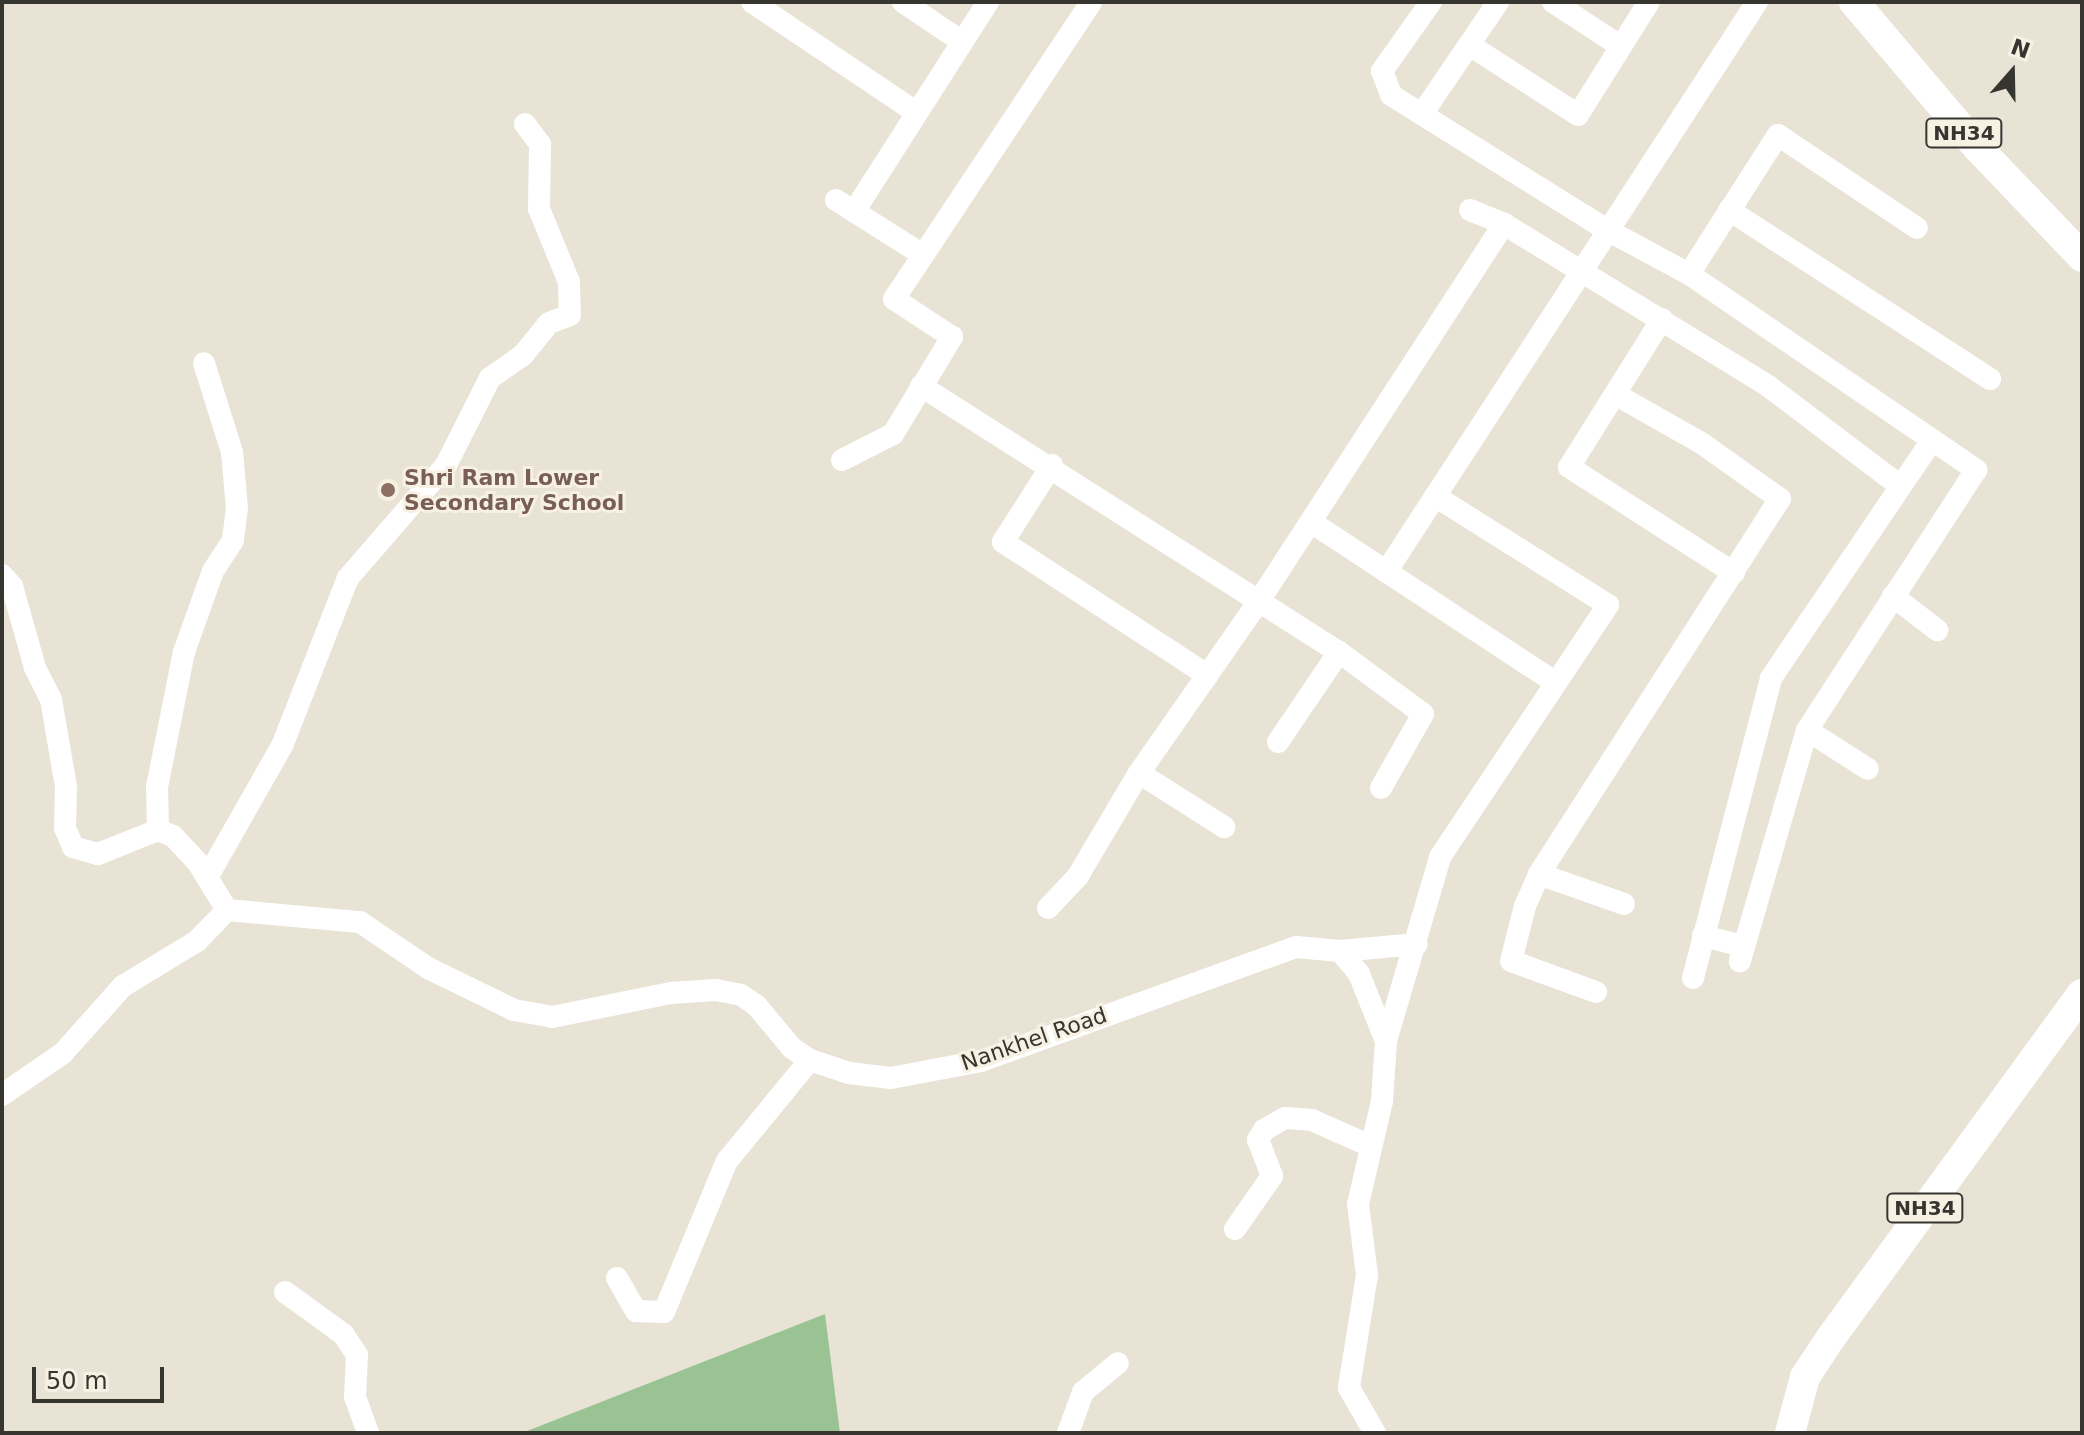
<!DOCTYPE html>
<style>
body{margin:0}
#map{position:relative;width:2084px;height:1435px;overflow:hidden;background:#e9e3d6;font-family:"DejaVu Sans",sans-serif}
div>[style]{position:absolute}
.green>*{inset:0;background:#9ac393}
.minor>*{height:22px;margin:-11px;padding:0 11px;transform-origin:11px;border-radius:11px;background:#fff}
.highway>*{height:30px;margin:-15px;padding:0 15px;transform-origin:15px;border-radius:15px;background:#fff}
.dots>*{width:22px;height:22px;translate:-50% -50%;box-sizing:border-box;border:4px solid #f7f1e3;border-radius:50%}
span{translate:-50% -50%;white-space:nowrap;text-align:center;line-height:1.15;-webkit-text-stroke:6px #f7f1e3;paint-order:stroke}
.shield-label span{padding:2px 6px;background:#f7f1e3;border:2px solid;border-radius:6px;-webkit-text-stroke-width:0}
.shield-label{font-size:20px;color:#37352f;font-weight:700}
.education-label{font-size:22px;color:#785e54;font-weight:700}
.left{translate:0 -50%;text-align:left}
.street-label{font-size:22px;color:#37352f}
.frame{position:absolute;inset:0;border:4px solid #37352f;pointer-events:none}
.north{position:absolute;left:1972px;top:32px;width:80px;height:80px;-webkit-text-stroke:6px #f7f1e3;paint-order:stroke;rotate:20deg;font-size:22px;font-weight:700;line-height:32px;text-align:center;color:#37352f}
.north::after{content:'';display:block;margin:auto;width:28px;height:36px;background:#37352f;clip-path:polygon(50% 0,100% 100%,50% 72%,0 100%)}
.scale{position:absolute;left:32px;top:1367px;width:132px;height:36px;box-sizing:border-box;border:4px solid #37352f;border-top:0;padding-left:10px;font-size:24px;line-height:28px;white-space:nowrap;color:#37352f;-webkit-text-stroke:6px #f7f1e3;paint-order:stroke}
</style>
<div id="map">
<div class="green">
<i style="clip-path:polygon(825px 1314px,840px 1433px,522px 1433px)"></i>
</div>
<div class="minor">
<i style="left:752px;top:2px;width:197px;rotate:33.9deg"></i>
<i style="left:903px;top:2px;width:70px;rotate:33.9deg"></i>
<i style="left:1431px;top:2px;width:85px;rotate:125.4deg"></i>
<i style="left:1382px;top:71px;width:26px;rotate:69deg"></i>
<i style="left:1391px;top:95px;width:257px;rotate:32deg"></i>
<i style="left:1609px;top:231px;width:91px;rotate:28.3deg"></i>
<i style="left:1689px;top:274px;width:348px;rotate:34.3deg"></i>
<i style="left:1976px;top:470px;width:310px;rotate:123deg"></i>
<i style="left:1807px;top:730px;width:241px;rotate:106.2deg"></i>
<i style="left:1553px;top:2px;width:80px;rotate:33.3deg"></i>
<i style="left:1471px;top:46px;width:127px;rotate:32.8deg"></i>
<i style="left:1578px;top:115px;width:133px;rotate:-57.9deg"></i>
<i style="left:1422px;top:114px;width:135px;rotate:-55.8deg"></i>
<i style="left:836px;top:200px;width:103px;rotate:32.3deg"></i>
<i style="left:855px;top:210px;width:247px;rotate:-57.4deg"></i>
<i style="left:1470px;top:210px;width:37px;rotate:22deg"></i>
<i style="left:1504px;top:224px;width:310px;rotate:31.5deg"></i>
<i style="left:1768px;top:386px;width:166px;rotate:37.1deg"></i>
<i style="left:1729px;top:210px;width:311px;rotate:32.9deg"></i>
<i style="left:1689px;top:274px;width:165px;rotate:-57.4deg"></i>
<i style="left:1778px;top:135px;width:167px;rotate:33.8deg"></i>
<i style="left:1662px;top:319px;width:175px;rotate:122.1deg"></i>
<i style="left:1569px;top:467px;width:196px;rotate:32.7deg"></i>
<i style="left:921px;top:386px;width:495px;rotate:32.5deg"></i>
<i style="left:1339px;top:652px;width:104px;rotate:36.4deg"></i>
<i style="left:1423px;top:714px;width:85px;rotate:119.6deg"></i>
<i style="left:842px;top:460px;width:57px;rotate:-27deg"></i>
<i style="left:893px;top:434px;width:114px;rotate:-58.7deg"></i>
<i style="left:952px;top:337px;width:69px;rotate:-146.8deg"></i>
<i style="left:894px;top:299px;width:356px;rotate:-56.4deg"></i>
<i style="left:1052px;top:465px;width:91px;rotate:122.5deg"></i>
<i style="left:1003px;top:542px;width:244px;rotate:33.1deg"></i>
<i style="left:1311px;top:522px;width:292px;rotate:33.3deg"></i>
<i style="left:1386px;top:572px;width:680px;rotate:-56.94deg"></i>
<i style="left:2px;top:575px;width:15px;rotate:48deg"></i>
<i style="left:12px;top:586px;width:85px;rotate:74.3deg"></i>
<i style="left:35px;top:668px;width:35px;rotate:63deg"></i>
<i style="left:51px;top:699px;width:89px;rotate:80.3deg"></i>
<i style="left:66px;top:787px;width:41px;rotate:91.4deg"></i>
<i style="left:65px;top:828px;width:21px;rotate:67deg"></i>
<i style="left:73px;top:847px;width:26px;rotate:16deg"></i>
<i style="left:98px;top:854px;width:65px;rotate:-21.8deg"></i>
<i style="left:158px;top:830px;width:16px;rotate:22deg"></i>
<i style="left:173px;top:836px;width:37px;rotate:47deg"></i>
<i style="left:198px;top:863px;width:55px;rotate:58.3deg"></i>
<i style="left:227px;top:910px;width:134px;rotate:5.2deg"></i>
<i style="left:360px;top:922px;width:82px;rotate:34.1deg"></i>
<i style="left:428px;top:968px;width:96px;rotate:26deg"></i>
<i style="left:514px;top:1010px;width:39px;rotate:10deg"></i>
<i style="left:552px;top:1017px;width:121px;rotate:-11.4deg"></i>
<i style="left:671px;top:993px;width:45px;rotate:-3.8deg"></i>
<i style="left:716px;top:990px;width:25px;rotate:11deg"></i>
<i style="left:741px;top:995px;width:18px;rotate:34deg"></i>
<i style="left:756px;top:1005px;width:56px;rotate:50.1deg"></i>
<i style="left:792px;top:1048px;width:22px;rotate:34deg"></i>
<i style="left:810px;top:1060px;width:41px;rotate:18.4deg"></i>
<i style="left:849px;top:1073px;width:42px;rotate:6.8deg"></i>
<i style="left:891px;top:1078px;width:92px;rotate:-10.7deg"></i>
<i style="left:981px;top:1061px;width:335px;rotate:-19.9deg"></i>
<i style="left:1296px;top:947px;width:44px;rotate:5.2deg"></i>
<i style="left:1340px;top:951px;width:30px;rotate:50deg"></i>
<i style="left:1359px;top:974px;width:72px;rotate:68.1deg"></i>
<i style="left:1386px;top:1041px;width:60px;rotate:93.8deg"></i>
<i style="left:1382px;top:1101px;width:106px;rotate:103.1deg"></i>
<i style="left:1358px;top:1204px;width:72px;rotate:82.8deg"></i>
<i style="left:1367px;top:1275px;width:114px;rotate:99.1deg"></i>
<i style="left:1349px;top:1388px;width:52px;rotate:60deg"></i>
<i style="left:1893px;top:596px;width:56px;rotate:37.7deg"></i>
<i style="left:1807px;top:730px;width:72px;rotate:32.6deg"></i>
<i style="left:1278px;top:742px;width:109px;rotate:-55.9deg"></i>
<i style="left:1139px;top:773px;width:101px;rotate:32.4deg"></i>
<i style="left:158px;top:830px;width:43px;rotate:-91.3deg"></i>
<i style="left:157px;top:787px;width:138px;rotate:-78.7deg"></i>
<i style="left:184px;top:652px;width:86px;rotate:-70.3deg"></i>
<i style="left:213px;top:571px;width:37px;rotate:-57deg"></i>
<i style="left:233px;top:540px;width:31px;rotate:-83deg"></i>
<i style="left:237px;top:509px;width:57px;rotate:-95deg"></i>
<i style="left:232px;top:452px;width:93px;rotate:-107.5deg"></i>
<i style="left:1539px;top:874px;width:90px;rotate:19.4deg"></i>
<i style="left:208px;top:876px;width:150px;rotate:-60.4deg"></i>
<i style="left:282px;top:746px;width:180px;rotate:-68.6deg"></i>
<i style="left:348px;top:578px;width:150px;rotate:-49.1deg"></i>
<i style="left:446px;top:465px;width:97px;rotate:-63.2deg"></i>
<i style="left:490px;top:378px;width:40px;rotate:-34.9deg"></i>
<i style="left:523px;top:355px;width:41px;rotate:-50.9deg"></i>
<i style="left:549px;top:323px;width:22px;rotate:-21deg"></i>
<i style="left:570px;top:315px;width:33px;rotate:-92deg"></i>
<i style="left:569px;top:282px;width:79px;rotate:-112.3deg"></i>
<i style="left:539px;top:209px;width:65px;rotate:-89.1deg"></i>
<i style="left:540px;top:144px;width:25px;rotate:-127deg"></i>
<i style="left:1048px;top:908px;width:44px;rotate:-46.8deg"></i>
<i style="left:1078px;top:876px;width:120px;rotate:-59.4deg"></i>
<i style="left:1139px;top:773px;width:210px;rotate:-55.1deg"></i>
<i style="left:1259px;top:601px;width:450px;rotate:-57deg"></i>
<i style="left:1703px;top:936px;width:41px;rotate:14deg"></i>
<i style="left:1340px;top:951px;width:77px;rotate:-5.2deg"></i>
<i style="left:1693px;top:978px;width:310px;rotate:-75.4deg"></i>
<i style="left:1771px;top:678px;width:285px;rotate:-55.9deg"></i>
<i style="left:1596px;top:992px;width:90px;rotate:-160deg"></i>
<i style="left:1511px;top:961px;width:57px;rotate:-75.7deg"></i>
<i style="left:1525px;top:906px;width:35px;rotate:-66deg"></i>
<i style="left:1539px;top:874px;width:446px;rotate:-57.3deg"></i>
<i style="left:1780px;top:499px;width:95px;rotate:-144.5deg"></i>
<i style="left:1703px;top:444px;width:101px;rotate:-150.4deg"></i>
<i style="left:1386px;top:1041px;width:192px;rotate:-73.6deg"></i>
<i style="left:1440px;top:857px;width:303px;rotate:-56.3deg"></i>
<i style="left:1608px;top:605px;width:204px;rotate:-147.8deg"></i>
<i style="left:2px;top:1095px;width:74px;rotate:-34.5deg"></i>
<i style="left:63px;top:1053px;width:90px;rotate:-48.2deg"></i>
<i style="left:123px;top:986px;width:87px;rotate:-31.3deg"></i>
<i style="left:197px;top:941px;width:43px;rotate:-45.9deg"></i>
<i style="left:1235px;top:1229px;width:65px;rotate:-55.1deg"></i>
<i style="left:1272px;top:1176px;width:39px;rotate:-111deg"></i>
<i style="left:1258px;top:1140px;width:12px;rotate:-59deg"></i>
<i style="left:1264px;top:1130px;width:24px;rotate:-30deg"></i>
<i style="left:1285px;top:1118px;width:27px;rotate:4deg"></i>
<i style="left:1312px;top:1120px;width:64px;rotate:24.1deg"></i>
<i style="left:617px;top:1278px;width:38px;rotate:60deg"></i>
<i style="left:636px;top:1311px;width:28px;rotate:2deg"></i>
<i style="left:664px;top:1312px;width:164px;rotate:-67.4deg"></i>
<i style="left:727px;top:1161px;width:131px;rotate:-50.6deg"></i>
<i style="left:285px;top:1292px;width:72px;rotate:35.9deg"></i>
<i style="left:343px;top:1334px;width:25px;rotate:56deg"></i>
<i style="left:357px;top:1355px;width:42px;rotate:92.7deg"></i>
<i style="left:355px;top:1397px;width:38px;rotate:70deg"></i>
<i style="left:1068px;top:1433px;width:44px;rotate:-69.9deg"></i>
<i style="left:1083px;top:1392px;width:45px;rotate:-39.6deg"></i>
</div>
<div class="highway">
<i style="left:1854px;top:2px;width:190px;rotate:49.7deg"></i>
<i style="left:1977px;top:147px;width:152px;rotate:46.3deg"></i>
<i style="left:1790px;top:1433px;width:58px;rotate:-75deg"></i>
<i style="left:1805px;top:1377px;width:45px;rotate:-56.7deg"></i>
<i style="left:1830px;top:1339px;width:427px;rotate:-53.9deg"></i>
</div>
<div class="dots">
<i style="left:388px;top:490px;background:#8d6e63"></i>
</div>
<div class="shield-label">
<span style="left:1964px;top:133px">NH34</span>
<span style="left:1925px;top:1208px">NH34</span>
</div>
<div class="education-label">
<span class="left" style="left:404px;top:490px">Shri Ram Lower<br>Secondary School</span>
</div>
<div class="street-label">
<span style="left:1034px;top:1039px;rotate:-19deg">Nankhel Road</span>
</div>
<div class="frame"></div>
<div class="north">N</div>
<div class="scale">50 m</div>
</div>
